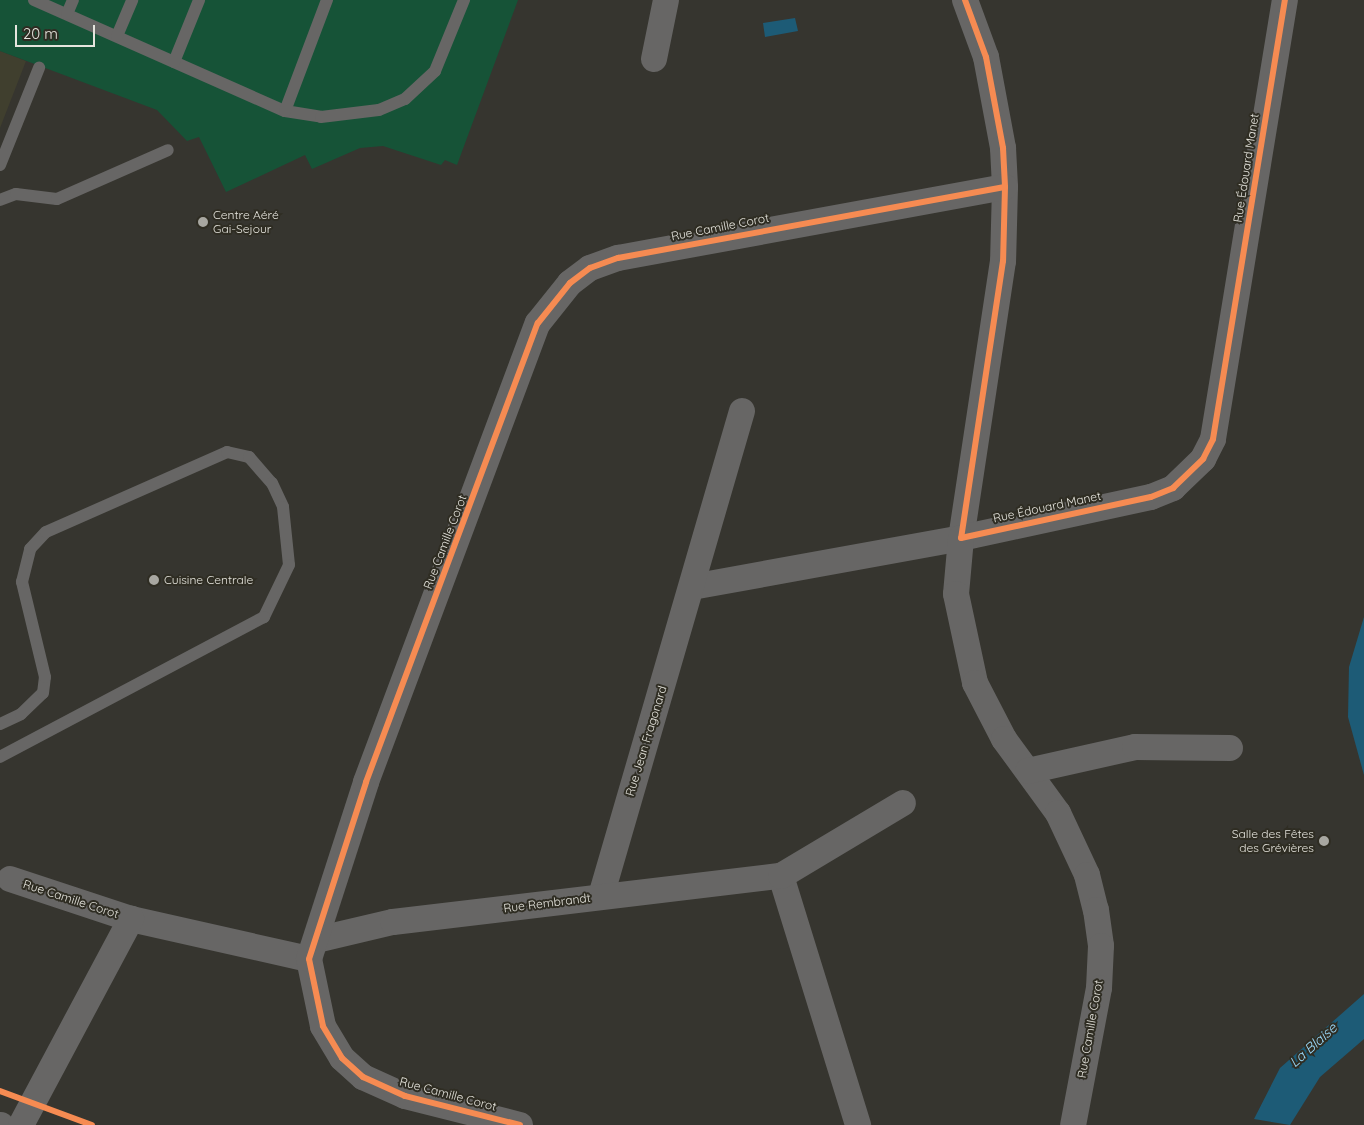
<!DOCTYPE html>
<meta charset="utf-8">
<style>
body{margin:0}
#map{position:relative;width:1364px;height:1125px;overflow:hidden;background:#36352f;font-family:Quicksand,sans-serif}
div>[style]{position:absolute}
.built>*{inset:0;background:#403f2e}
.green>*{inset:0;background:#165337}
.water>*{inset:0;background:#1d5b76}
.lane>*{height:12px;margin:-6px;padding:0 6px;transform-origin:6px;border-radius:6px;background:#676665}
.street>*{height:26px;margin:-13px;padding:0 13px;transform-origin:13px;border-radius:13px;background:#676665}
.cycleway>*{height:6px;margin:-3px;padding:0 3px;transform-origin:3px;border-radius:3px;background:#f68b52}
.dots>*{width:14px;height:14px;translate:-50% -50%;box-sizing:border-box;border:2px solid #2f2d23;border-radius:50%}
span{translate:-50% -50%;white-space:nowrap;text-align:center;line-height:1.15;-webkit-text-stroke:4px #2f2d23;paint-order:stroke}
.street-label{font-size:12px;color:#e6e5de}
.poi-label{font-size:12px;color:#e6e5de}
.left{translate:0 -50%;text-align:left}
.right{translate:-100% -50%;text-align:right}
.water-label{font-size:14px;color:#9dddfe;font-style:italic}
.scale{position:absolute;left:15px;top:25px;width:80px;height:22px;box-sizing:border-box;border:2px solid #e6e5de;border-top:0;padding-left:6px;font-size:15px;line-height:18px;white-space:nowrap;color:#e6e5de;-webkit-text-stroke:4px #2f2d23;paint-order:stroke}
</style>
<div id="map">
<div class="built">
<i style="clip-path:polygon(0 51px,26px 61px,0 128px)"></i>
</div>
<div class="green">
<i style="clip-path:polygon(0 0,518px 0,457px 165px,445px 160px,441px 165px,383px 146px,360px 148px,312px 169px,305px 155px,226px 192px,199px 137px,187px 141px,157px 110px,0 51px)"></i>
</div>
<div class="water">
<i style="clip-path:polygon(795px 18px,798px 31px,765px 37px,763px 23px)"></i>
<i style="clip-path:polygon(1364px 617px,1364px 775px,1348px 717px,1349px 667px)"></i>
<i style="clip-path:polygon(1364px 994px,1364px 1039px,1320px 1077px,1290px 1125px,1254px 1119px,1280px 1068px)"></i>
</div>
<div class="lane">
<i style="left:34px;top:0;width:274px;rotate:23.9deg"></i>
<i style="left:285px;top:111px;width:36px;rotate:9deg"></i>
<i style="left:321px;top:117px;width:58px;rotate:-6.9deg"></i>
<i style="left:379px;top:110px;width:28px;rotate:-23deg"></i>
<i style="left:405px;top:99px;width:41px;rotate:-43deg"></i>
<i style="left:435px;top:71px;width:77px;rotate:-67.8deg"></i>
<i style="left:67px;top:14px;width:15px;rotate:-67deg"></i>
<i style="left:117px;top:36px;width:39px;rotate:-67deg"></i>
<i style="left:174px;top:62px;width:67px;rotate:-68deg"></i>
<i style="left:285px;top:111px;width:119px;rotate:-69.3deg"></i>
<i style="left:0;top:165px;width:105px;rotate:-68.1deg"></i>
<i style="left:0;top:200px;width:17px;rotate:-21deg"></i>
<i style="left:16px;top:194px;width:41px;rotate:7deg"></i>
<i style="left:57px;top:199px;width:121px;rotate:-23.8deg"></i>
<i style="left:0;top:724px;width:23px;rotate:-25deg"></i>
<i style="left:21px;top:714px;width:30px;rotate:-44deg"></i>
<i style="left:43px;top:693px;width:16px;rotate:-83deg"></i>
<i style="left:45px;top:677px;width:98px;rotate:-103.6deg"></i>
<i style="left:22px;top:582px;width:34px;rotate:-76deg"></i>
<i style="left:30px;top:549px;width:23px;rotate:-47deg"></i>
<i style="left:46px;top:532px;width:198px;rotate:-23.8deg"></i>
<i style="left:227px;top:452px;width:23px;rotate:13deg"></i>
<i style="left:249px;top:457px;width:35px;rotate:49deg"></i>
<i style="left:272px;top:483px;width:26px;rotate:65deg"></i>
<i style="left:283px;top:507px;width:58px;rotate:84.1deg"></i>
<i style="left:289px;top:565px;width:58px;rotate:115.7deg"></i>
<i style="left:264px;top:617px;width:299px;rotate:152.1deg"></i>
</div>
<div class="street">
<i style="left:965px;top:0;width:61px;rotate:69.8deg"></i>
<i style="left:986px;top:57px;width:93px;rotate:79.4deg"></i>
<i style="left:1003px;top:148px;width:39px;rotate:87deg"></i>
<i style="left:1005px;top:187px;width:74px;rotate:91.5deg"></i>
<i style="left:1003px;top:261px;width:280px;rotate:98.6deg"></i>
<i style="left:961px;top:538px;width:194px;rotate:-12.2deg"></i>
<i style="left:1151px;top:497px;width:24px;rotate:-22deg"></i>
<i style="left:1173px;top:488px;width:42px;rotate:-44deg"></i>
<i style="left:1203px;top:459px;width:22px;rotate:-63deg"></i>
<i style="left:1213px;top:439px;width:445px;rotate:-80.7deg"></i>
<i style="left:654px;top:59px;width:60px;rotate:-78.5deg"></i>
<i style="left:692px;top:587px;width:273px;rotate:-10.3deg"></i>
<i style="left:961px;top:538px;width:56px;rotate:95.1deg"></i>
<i style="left:956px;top:594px;width:91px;rotate:77.9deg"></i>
<i style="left:975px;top:683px;width:63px;rotate:62.6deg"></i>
<i style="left:1004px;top:739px;width:92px;rotate:53.9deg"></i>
<i style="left:1058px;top:813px;width:68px;rotate:64.9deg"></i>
<i style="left:1087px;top:875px;width:36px;rotate:76deg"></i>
<i style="left:1096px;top:910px;width:36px;rotate:82deg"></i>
<i style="left:1101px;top:946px;width:42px;rotate:92.7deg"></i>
<i style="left:1099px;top:988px;width:139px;rotate:100.7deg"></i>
<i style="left:1028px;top:771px;width:110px;rotate:-12.6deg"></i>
<i style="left:1135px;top:747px;width:95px;rotate:0.6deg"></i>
<i style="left:781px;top:876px;width:261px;rotate:72.8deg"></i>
<i style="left:10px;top:879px;width:127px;rotate:18.3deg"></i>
<i style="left:131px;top:919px;width:182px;rotate:12.7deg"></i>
<i style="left:601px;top:896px;width:505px;rotate:-73.79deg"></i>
<i style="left:316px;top:940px;width:79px;rotate:-13.2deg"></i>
<i style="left:393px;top:922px;width:391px;rotate:-6.8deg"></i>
<i style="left:781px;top:876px;width:142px;rotate:-30.9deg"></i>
<i style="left:0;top:1125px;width:1px"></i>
<i style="left:21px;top:1125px;width:234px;rotate:-61.9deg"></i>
<i style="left:520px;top:1125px;width:119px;rotate:-165.8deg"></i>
<i style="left:405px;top:1096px;width:46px;rotate:-155.7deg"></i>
<i style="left:363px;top:1077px;width:28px;rotate:-138deg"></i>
<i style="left:342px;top:1058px;width:37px;rotate:-121deg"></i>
<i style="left:323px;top:1026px;width:68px;rotate:-101.8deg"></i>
<i style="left:309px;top:959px;width:186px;rotate:-72.1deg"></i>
<i style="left:366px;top:782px;width:490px;rotate:-69.5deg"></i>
<i style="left:538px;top:323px;width:51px;rotate:-51.3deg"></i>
<i style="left:570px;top:283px;width:25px;rotate:-37deg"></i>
<i style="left:590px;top:268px;width:30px;rotate:-20deg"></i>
<i style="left:618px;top:258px;width:393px;rotate:-10.4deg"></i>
</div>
<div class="cycleway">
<i style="left:965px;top:0;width:61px;rotate:69.8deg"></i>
<i style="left:986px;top:57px;width:93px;rotate:79.4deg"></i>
<i style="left:1003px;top:148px;width:39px;rotate:87deg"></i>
<i style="left:1005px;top:187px;width:74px;rotate:91.5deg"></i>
<i style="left:1003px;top:261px;width:280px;rotate:98.6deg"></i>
<i style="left:961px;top:538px;width:194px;rotate:-12.2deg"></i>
<i style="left:1151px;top:497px;width:24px;rotate:-22deg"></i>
<i style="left:1173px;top:488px;width:42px;rotate:-44deg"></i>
<i style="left:1203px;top:459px;width:22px;rotate:-63deg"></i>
<i style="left:1213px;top:439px;width:445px;rotate:-80.7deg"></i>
<i style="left:0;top:1091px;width:98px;rotate:20.3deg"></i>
<i style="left:520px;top:1125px;width:119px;rotate:-165.8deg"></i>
<i style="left:405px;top:1096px;width:46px;rotate:-155.7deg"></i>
<i style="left:363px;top:1077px;width:28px;rotate:-138deg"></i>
<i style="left:342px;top:1058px;width:37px;rotate:-121deg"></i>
<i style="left:323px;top:1026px;width:68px;rotate:-101.8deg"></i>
<i style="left:309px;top:959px;width:186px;rotate:-72.1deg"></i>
<i style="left:366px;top:782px;width:490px;rotate:-69.5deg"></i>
<i style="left:538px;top:323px;width:51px;rotate:-51.3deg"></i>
<i style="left:570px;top:283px;width:25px;rotate:-37deg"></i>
<i style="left:590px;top:268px;width:30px;rotate:-20deg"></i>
<i style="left:618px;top:258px;width:393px;rotate:-10.4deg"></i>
</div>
<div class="dots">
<i style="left:203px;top:222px;background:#a8a7a1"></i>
<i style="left:154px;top:580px;background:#a8a7a1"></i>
<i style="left:1324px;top:841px;background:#a8a7a1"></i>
</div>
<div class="street-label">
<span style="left:1246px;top:168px;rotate:-81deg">Rue Édouard Manet</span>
<span style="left:720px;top:227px;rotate:-11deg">Rue Camille Corot</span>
<span style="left:1047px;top:507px;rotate:-12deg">Rue Édouard Manet</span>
<span style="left:445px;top:542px;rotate:-69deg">Rue Camille Corot</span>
<span style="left:646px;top:741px;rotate:-73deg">Rue Jean Fragonard</span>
<span style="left:71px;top:899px;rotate:18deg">Rue Camille Corot</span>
<span style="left:547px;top:903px;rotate:-7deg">Rue Rembrandt</span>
<span style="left:1090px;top:1029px;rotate:-80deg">Rue Camille Corot</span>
<span style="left:448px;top:1094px;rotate:15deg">Rue Camille Corot</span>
</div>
<div class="poi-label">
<span class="left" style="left:213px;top:222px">Centre Aéré<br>Gai-Sejour</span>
<span class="left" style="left:164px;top:580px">Cuisine Centrale</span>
<span class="right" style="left:1314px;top:841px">Salle des Fêtes<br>des Grévières</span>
</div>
<div class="water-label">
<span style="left:1313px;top:1045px;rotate:-42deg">La Blaise</span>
</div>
<div class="scale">20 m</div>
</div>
